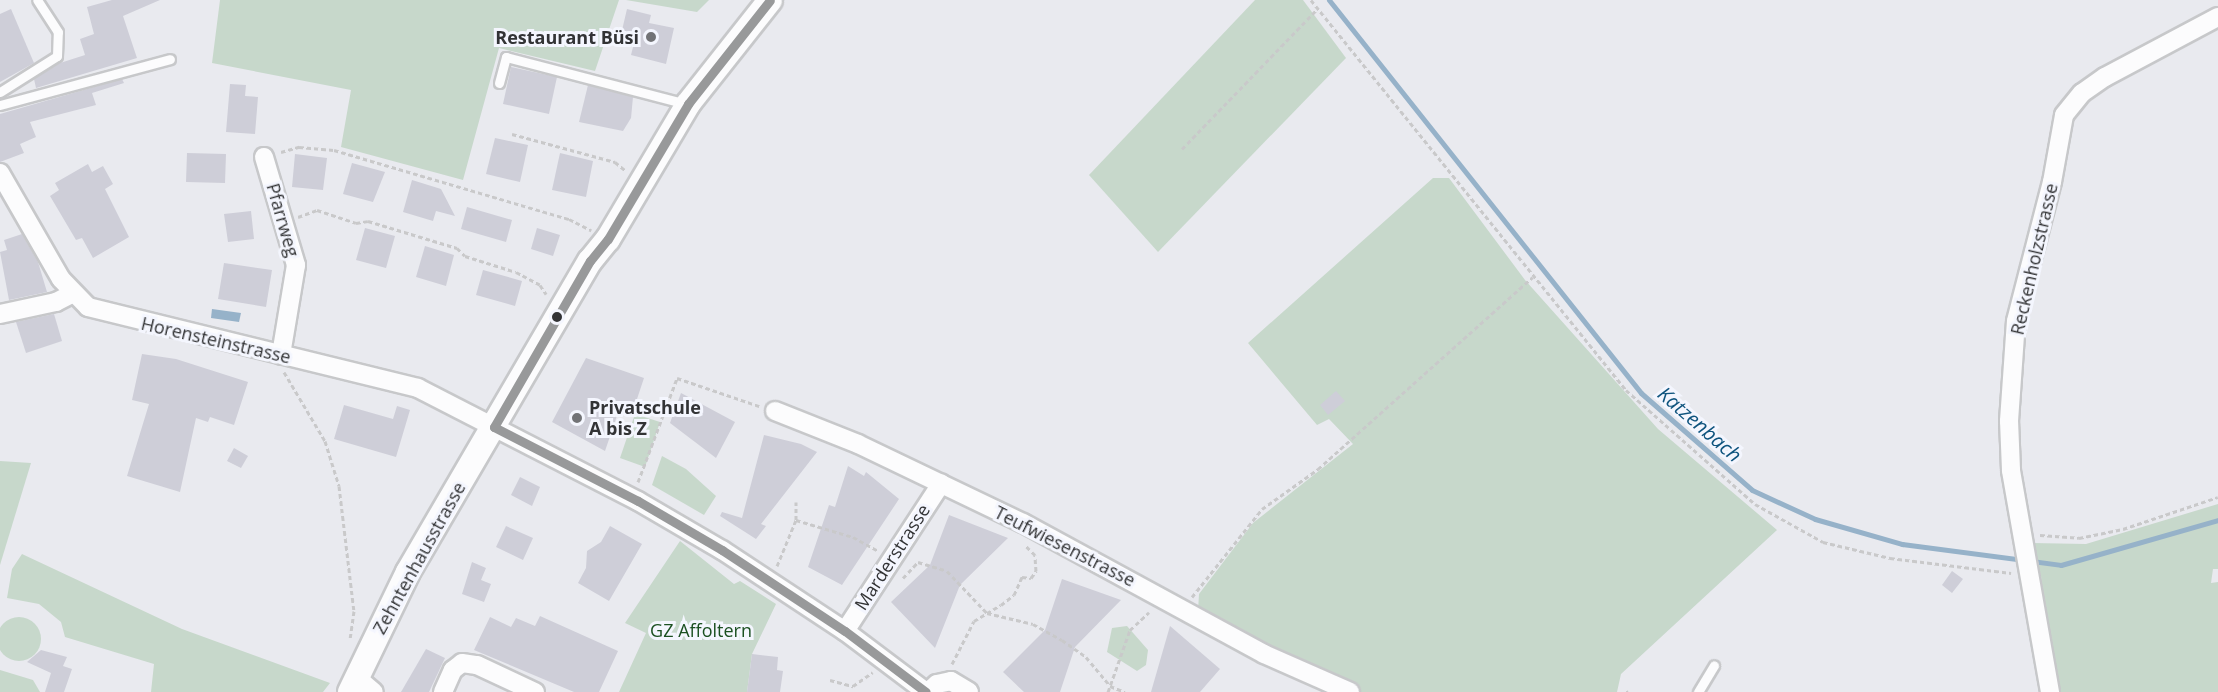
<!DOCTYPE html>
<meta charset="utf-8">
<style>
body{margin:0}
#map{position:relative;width:2218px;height:692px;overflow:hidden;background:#e9eaef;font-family:"Open Sans",sans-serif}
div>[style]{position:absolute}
.green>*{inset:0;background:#c7d8cb}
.round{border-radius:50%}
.water>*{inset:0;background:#96b2c9}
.stream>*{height:5px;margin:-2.5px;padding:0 2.5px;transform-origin:2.5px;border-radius:2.5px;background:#96b2c9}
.building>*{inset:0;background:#ceced8}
.path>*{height:3px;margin-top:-1.5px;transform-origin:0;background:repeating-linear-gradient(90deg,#c9c9ca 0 4.5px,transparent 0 7.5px)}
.roads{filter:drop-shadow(2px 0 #c7c8ca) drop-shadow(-2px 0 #c7c8ca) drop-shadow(0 2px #c7c8ca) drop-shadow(0 -2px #c7c8ca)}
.service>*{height:9px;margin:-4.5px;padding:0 4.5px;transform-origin:4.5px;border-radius:4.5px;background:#fcfcfd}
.minor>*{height:18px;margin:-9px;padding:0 9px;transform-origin:9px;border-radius:9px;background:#fcfcfd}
.tertiary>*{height:24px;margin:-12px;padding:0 12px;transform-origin:12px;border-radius:12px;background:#fcfcfd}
.bus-1>*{height:9px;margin:-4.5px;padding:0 4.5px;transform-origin:4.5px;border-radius:4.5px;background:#98999a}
.dots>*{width:16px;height:16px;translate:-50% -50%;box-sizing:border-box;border:3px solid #f4f6fe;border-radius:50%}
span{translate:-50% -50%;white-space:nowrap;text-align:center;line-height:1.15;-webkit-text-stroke:6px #f4f6fe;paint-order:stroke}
.poi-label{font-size:18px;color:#323335;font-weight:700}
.right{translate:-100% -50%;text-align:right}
.left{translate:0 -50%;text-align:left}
.street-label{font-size:18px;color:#323335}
.park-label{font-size:18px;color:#1b5021}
.water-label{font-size:20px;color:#0f547e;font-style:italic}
</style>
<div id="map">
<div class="green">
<i style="clip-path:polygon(220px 0,619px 0,595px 71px,499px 48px,463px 180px,341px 147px,351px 90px,212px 63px)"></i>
<i style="clip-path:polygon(626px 0,709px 0,697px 12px)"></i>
<i style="clip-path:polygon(1255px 0,1303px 0,1346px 58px,1158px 252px,1089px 175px)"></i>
<i style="clip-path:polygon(1433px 178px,1449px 178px,1525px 280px,1658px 429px,1777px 530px,1621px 674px,1617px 692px,1361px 692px,1297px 665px,1198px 611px,1199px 594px,1253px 523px,1353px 444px,1329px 419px,1317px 425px,1248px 343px)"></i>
<i style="clip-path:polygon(635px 414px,660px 422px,645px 467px,620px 458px)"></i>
<i style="clip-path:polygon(662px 456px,686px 469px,716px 496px,704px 515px,652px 485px)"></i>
<i style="clip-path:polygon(0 461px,31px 463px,0 565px)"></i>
<i style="clip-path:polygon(2218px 504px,2218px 569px,2213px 569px,2211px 583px,2218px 582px,2218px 692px,2054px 692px,2041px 576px,2032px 543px,2086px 544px)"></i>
<i style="clip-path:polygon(680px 541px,734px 584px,740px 581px,776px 604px,752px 654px,747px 692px,619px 692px,646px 633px,625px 623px)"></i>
<i style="clip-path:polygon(22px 554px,182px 629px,330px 683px,323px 692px,151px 692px,154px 664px,65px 637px,61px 622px,39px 604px,7px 598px,12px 569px)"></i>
<i class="round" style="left:-3px;top:617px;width:44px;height:44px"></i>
<i style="clip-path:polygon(1127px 626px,1148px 650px,1146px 665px,1137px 671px,1107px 652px,1112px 628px)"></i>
<i style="clip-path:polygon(0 670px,33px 680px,40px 692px,0 692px)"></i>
</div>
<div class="water">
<i style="clip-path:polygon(212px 309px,241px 313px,239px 322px,211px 318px)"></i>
</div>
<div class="stream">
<i style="left:1329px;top:0;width:502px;rotate:51.55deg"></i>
<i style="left:1641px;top:393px;width:147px;rotate:41.1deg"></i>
<i style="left:1752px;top:490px;width:69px;rotate:24.7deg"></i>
<i style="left:1815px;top:519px;width:91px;rotate:16deg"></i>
<i style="left:1902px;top:544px;width:160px;rotate:7.5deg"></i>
<i style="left:2061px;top:565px;width:163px;rotate:-16deg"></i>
</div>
<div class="building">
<i style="clip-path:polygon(112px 0,160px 0,123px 16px,137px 58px,36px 88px,34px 79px,57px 64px,85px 55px,80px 39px,94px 34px,87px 7px)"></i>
<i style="clip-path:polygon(11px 9px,34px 63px,0 82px,0 14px)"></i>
<i style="clip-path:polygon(627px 9px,651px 15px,649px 23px,674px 28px,666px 64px,631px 55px,633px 47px,619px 43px)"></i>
<i style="clip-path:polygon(511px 67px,557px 77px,549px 114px,503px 104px)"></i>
<i style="clip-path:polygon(122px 79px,124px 83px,92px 93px,96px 105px,30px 122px,36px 137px,20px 144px,24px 153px,0 162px,0 114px)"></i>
<i style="clip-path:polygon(230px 84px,246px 85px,245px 96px,258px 97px,255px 134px,226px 132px)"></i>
<i style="clip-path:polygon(588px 85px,633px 97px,631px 118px,623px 131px,579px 122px)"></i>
<i style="clip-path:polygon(495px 138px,528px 145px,520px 182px,486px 174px)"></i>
<i style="clip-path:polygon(187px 153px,226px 154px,225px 183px,186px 182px)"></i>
<i style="clip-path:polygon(560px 153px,593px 161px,586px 197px,552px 190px)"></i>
<i style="clip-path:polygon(295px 154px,327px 158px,323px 190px,292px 187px)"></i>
<i style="clip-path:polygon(352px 163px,385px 172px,373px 202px,343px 194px)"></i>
<i style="clip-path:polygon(88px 164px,92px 172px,103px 166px,113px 184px,105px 189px,129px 237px,93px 258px,82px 238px,76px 240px,50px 196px,59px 190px,55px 183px)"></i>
<i style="clip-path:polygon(412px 180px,441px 189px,455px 216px,436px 211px,433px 221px,403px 212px)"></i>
<i style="clip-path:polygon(467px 207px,512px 220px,506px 242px,461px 229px)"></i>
<i style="clip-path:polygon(251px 211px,254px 239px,228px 242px,224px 214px)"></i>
<i style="clip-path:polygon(365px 228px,395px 236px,386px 268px,356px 260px)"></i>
<i style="clip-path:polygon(537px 228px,560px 235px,553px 256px,531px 249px)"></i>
<i style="clip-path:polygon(22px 234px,38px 262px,47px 292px,9px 300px,0 252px,7px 250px,4px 240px)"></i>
<i style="clip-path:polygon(425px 246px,454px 255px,446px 286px,416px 277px)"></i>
<i style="clip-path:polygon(224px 263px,272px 270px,266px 307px,218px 299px)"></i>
<i style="clip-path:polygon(483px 270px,522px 281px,515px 306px,476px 295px)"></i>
<i style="clip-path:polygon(54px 314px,62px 341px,26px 353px,16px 322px)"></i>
<i style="clip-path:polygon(142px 354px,176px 359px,248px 382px,234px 425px,210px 417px,208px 422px,196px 418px,180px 492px,127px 476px,149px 404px,132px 400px)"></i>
<i style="clip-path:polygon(586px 358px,644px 378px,635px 405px,622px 401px,605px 451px,552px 422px)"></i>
<i style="clip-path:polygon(1336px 391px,1345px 401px,1328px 415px,1320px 405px)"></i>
<i style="clip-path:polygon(681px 393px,735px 422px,716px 458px,670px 423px)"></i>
<i style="clip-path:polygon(344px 405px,393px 419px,397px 406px,410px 410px,396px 457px,334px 439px)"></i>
<i style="clip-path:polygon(764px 435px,801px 444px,817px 452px,761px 524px,766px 526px,756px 539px,720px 516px,722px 512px,742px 518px)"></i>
<i style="clip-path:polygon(234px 448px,248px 456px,241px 468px,227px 461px)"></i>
<i style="clip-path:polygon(848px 466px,864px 476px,866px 472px,899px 499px,842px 585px,808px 567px,829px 505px,835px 507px)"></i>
<i style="clip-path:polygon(520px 477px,540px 487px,532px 506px,511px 495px)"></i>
<i style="clip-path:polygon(949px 515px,1008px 538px,960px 585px,935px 648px,891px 602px,930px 565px)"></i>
<i style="clip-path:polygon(506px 526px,533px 538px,523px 560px,496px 547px)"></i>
<i style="clip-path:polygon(610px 526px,642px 544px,609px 601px,578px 583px,586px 568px,587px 551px,601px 542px)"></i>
<i style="clip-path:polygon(472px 562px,486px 568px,481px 580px,491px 584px,484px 602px,462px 594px)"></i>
<i style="clip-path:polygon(1952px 571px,1963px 579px,1952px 593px,1942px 585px)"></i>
<i style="clip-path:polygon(1062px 579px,1121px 600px,1075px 647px,1060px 692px,1024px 692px,1003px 672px,1045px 630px)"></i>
<i style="clip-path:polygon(540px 616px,618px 651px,599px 692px,574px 692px,474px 650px,490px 617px,511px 627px,516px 618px,535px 626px)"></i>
<i style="clip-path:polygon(1170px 626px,1220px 669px,1200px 692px,1151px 692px)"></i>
<i style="clip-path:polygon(426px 649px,445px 658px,429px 692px,401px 692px)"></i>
<i style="clip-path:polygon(41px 650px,67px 657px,63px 666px,72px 669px,64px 692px,45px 692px,51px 673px,27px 662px)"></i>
<i style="clip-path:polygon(752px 654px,778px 657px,777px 670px,783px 671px,780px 692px,747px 692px)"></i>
</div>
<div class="path">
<i style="left:1311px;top:0;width:501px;rotate:51.07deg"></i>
<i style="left:1626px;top:390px;width:172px;rotate:41.5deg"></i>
<i style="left:1755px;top:504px;width:78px;rotate:29.2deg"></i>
<i style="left:1823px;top:542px;width:69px;rotate:13.4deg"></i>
<i style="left:1890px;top:558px;width:122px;rotate:7.1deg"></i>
<i style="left:512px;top:134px;width:107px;rotate:15.2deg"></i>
<i style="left:615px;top:162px;width:14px;rotate:39deg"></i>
<i style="left:1182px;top:149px;width:193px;rotate:-46deg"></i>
<i style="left:281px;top:152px;width:19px;rotate:-16deg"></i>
<i style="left:299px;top:147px;width:35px;rotate:5deg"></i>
<i style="left:334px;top:150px;width:245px;rotate:16.4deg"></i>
<i style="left:569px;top:219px;width:25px;rotate:27deg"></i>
<i style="left:298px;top:217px;width:20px;rotate:-20deg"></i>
<i style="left:317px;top:210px;width:41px;rotate:18.4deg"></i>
<i style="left:356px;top:223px;width:12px;rotate:-9deg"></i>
<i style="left:368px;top:221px;width:93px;rotate:16.9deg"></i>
<i style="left:457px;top:248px;width:11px;rotate:45deg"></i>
<i style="left:465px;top:256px;width:53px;rotate:17.4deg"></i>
<i style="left:516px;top:272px;width:27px;rotate:28deg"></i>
<i style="left:540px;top:285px;width:11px;rotate:56deg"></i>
<i style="left:284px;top:372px;width:80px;rotate:59.3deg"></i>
<i style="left:325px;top:441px;width:47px;rotate:72.7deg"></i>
<i style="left:339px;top:486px;width:126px;rotate:83.2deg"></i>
<i style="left:354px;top:611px;width:29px;rotate:98deg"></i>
<i style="left:638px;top:482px;width:111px;rotate:-69.4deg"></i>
<i style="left:677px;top:378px;width:87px;rotate:18.9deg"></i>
<i style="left:796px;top:520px;width:18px;rotate:-90deg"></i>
<i style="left:2040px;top:535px;width:39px;rotate:4deg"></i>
<i style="left:2079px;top:538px;width:45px;rotate:-11.6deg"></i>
<i style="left:2123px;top:529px;width:100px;rotate:-18.6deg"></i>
<i style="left:777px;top:566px;width:50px;rotate:-67.6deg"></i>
<i style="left:796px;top:520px;width:59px;rotate:16.6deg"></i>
<i style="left:853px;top:537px;width:29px;rotate:29deg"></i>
<i style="left:903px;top:578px;width:22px;rotate:-47deg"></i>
<i style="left:918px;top:562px;width:30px;rotate:17deg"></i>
<i style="left:947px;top:571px;width:58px;rotate:46.4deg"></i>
<i style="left:987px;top:613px;width:47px;rotate:13.4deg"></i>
<i style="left:1033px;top:624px;width:33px;rotate:29deg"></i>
<i style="left:1062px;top:640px;width:29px;rotate:35deg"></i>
<i style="left:1086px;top:657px;width:38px;rotate:50deg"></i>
<i style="left:1110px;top:686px;width:16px;rotate:22deg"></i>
<i style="left:1192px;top:597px;width:112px;rotate:-51.5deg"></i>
<i style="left:1262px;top:509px;width:69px;rotate:-35.5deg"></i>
<i style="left:1318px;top:469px;width:288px;rotate:-41.8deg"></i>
<i style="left:952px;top:664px;width:48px;rotate:-62.9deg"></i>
<i style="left:974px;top:621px;width:31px;rotate:-31deg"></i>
<i style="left:1001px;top:605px;width:16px;rotate:-38deg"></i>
<i style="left:1014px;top:595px;width:20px;rotate:-66deg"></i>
<i style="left:1022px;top:577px;width:9px;rotate:6deg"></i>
<i style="left:1031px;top:578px;width:9px;rotate:-54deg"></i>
<i style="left:1036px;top:571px;width:16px;rotate:-94deg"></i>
<i style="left:1035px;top:555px;width:14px;rotate:-135deg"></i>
<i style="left:830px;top:680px;width:24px;rotate:15deg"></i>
<i style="left:853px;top:686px;width:24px;rotate:-35deg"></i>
<i style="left:1626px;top:691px;width:2px;rotate:27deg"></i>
<i style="left:1108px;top:692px;width:66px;rotate:-70.5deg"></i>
<i style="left:1130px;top:630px;width:26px;rotate:-43deg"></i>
</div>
<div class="roads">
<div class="service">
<i style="left:499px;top:83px;width:27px;rotate:-75deg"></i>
<i style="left:506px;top:57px;width:186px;rotate:14.6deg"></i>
<i style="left:0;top:92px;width:67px;rotate:-32.3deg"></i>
<i style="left:57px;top:56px;width:24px;rotate:-88deg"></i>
<i style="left:58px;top:32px;width:38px;rotate:-123deg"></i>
<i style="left:0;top:105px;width:176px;rotate:-15.1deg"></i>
<i style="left:1698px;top:692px;width:31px;rotate:-59deg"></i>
</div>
<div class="minor">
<i style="left:264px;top:157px;width:113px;rotate:73.5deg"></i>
<i style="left:296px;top:265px;width:91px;rotate:99.5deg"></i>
<i style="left:0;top:173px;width:122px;rotate:60.1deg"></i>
<i style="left:61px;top:279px;width:39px;rotate:46deg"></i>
<i style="left:88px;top:307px;width:340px;rotate:13.8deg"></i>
<i style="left:418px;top:388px;width:247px;rotate:27.2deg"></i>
<i style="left:638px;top:501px;width:97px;rotate:30.3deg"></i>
<i style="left:722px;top:550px;width:147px;rotate:33.4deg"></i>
<i style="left:845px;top:631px;width:101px;rotate:37deg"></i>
<i style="left:0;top:314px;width:57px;rotate:-12.1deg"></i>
<i style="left:56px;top:302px;width:18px;rotate:-27deg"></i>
<i style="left:775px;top:411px;width:89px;rotate:21.7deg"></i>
<i style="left:858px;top:444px;width:183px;rotate:25.6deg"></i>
<i style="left:1023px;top:523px;width:274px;rotate:28.5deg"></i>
<i style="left:1264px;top:654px;width:94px;rotate:23.8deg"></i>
<i style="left:845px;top:631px;width:176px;rotate:-56.9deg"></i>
<i style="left:356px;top:677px;width:23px;rotate:40deg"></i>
<i style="left:443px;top:692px;width:24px;rotate:-66deg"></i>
<i style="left:453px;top:670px;width:11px;rotate:-38deg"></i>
<i style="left:462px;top:663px;width:15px;rotate:8deg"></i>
<i style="left:477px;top:665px;width:64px;rotate:25deg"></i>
<i style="left:928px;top:692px;width:12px;rotate:-42deg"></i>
<i style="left:937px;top:684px;width:14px;rotate:-12deg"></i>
<i style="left:951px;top:681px;width:21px;rotate:31deg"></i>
<i style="left:2050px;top:692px;width:225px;rotate:-100deg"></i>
<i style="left:2011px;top:470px;width:49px;rotate:-92.3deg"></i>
<i style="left:2009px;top:421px;width:100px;rotate:-86deg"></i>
<i style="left:2016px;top:321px;width:144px;rotate:-75.5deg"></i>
<i style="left:2052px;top:182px;width:68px;rotate:-79.8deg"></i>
<i style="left:2064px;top:115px;width:28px;rotate:-51deg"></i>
<i style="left:2082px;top:93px;width:28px;rotate:-35deg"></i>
<i style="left:2105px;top:77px;width:128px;rotate:-28deg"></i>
</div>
<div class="tertiary">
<i style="left:350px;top:692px;width:133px;rotate:-64.2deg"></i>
<i style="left:408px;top:572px;width:360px;rotate:-59.7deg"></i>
<i style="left:590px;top:261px;width:28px;rotate:-51deg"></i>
<i style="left:608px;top:239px;width:157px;rotate:-59.3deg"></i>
<i style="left:688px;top:104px;width:132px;rotate:-51.7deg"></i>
</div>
</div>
<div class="bus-1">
<i style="left:494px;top:427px;width:192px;rotate:-60deg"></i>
<i style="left:590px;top:261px;width:28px;rotate:-51deg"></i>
<i style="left:608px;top:239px;width:157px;rotate:-59.3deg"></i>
<i style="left:688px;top:104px;width:132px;rotate:-51.7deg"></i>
<i style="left:494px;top:427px;width:162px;rotate:27.2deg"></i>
<i style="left:638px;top:501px;width:97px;rotate:30.3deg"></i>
<i style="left:722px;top:550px;width:147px;rotate:33.4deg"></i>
<i style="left:845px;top:631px;width:101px;rotate:37deg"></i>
</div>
<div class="dots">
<i style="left:651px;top:37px;background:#727376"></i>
<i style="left:557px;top:317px;background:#323335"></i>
<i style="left:577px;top:418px;background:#727376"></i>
</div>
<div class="poi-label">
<span class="right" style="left:639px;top:37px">Restaurant Büsi</span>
<span class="left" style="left:589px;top:418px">Privatschule<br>A bis Z</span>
</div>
<div class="street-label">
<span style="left:283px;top:220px;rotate:74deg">Pfarrweg</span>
<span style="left:2034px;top:259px;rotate:-77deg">Reckenholzstrasse</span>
<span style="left:216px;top:340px;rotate:13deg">Horensteinstrasse</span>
<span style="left:1065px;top:546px;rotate:27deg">Teufwiesenstrasse</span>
<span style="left:892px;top:557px;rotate:-57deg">Marderstrasse</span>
<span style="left:419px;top:558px;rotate:-61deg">Zehntenhausstrasse</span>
</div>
<div class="park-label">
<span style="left:701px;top:630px">GZ Affoltern</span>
</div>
<div class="water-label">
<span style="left:1700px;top:424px;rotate:41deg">Katzenbach</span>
</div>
</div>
